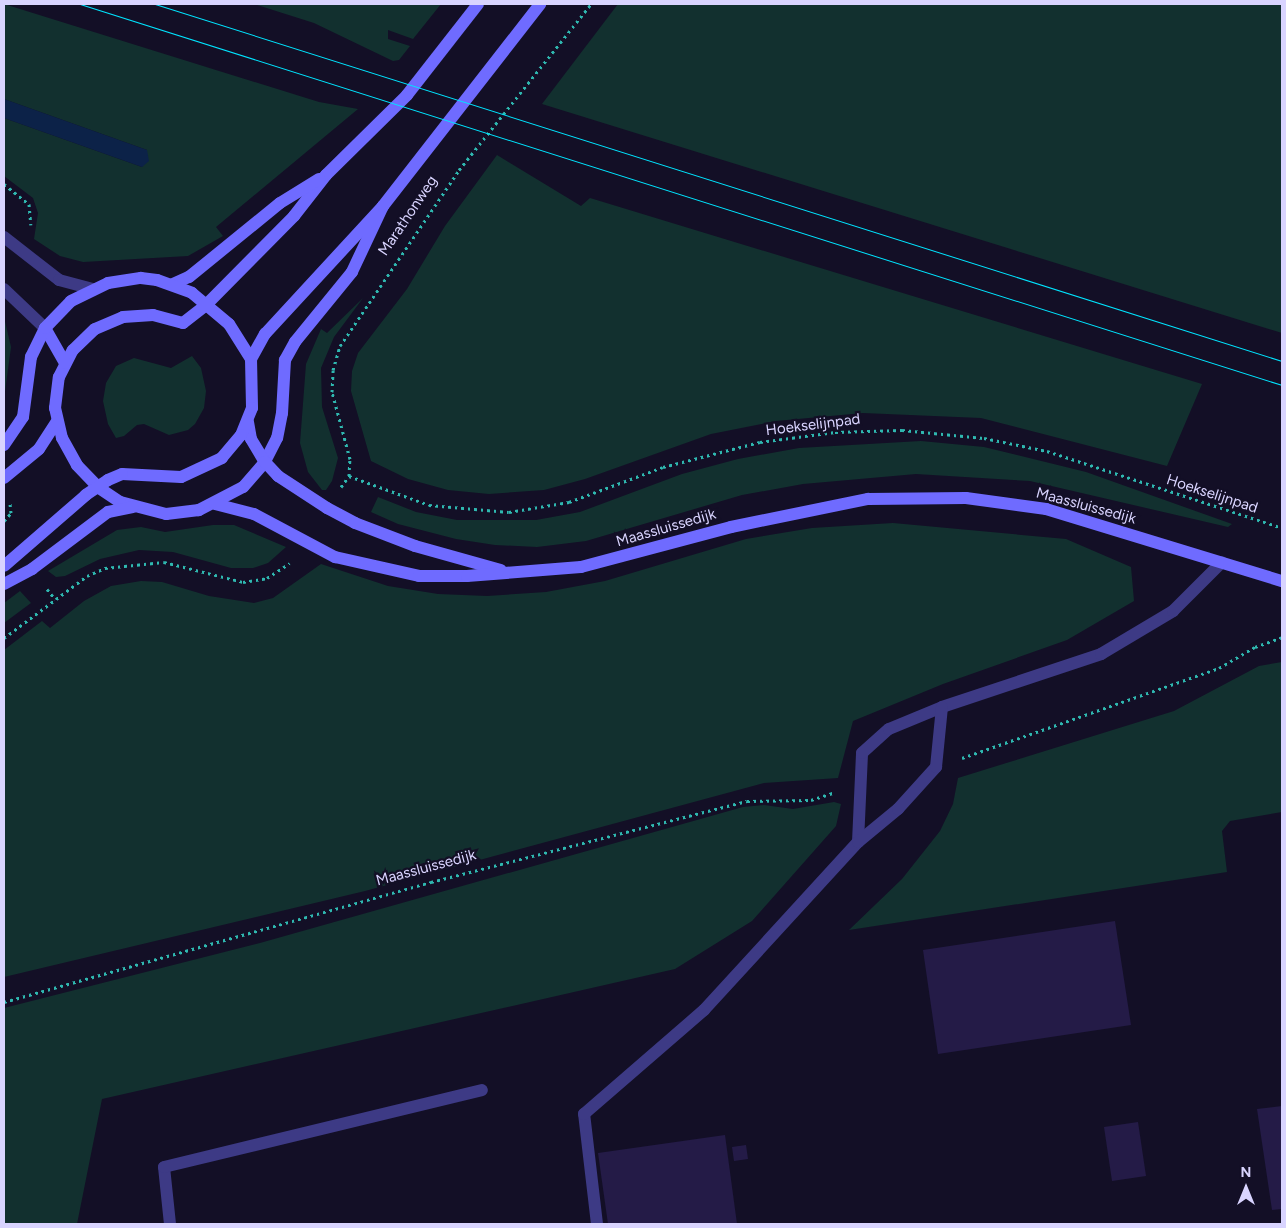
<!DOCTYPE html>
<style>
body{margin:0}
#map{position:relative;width:1286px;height:1228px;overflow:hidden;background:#130f26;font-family:Figtree,sans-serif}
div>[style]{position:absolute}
.green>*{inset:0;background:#12302f}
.water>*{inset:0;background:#0c2248}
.building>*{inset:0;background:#241b47}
.path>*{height:3px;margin-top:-1.5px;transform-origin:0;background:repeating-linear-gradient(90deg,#2fb8b0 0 2.5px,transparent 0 6.5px)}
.lane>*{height:12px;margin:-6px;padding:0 6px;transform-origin:6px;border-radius:6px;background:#3d3a85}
.street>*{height:12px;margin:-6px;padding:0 6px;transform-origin:6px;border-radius:6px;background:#3d3a85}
.secondary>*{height:12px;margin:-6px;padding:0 6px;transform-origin:6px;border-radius:6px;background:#6f6bff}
.tram>*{height:1px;margin:-0.5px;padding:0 0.5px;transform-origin:0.5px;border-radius:0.5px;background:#00e5ff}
span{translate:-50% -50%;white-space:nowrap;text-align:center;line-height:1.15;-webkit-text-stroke:4.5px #130f26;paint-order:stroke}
.street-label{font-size:15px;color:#d9d4ff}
.frame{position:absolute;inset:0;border:5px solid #d9d4ff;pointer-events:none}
.north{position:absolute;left:1221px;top:1163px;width:50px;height:50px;-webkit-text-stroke:4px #130f26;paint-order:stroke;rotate:0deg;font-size:14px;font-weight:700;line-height:20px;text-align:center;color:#d9d4ff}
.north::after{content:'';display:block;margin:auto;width:18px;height:22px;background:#d9d4ff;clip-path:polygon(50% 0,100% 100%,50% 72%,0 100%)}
</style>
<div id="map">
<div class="green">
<i style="clip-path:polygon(4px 4px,319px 102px,358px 109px,216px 227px,223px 236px,188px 256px,83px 262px,60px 256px,34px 239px,38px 213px,33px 198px,4px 176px,4px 118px,142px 167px,147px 150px,4px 99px)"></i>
<i style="clip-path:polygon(254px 4px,441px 4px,413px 39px,388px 30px,388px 39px,410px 46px,399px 60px,393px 61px,314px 23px)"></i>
<i style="clip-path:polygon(618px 4px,1282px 4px,1282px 333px,542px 104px)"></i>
<i style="clip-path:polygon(497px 155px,581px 206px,590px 198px,1202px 384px,1167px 466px,981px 418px,863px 413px,776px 421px,711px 434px,585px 479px,544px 490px,489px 494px,448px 490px,408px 479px,371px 461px,351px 391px,352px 371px,358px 353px,407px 289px,445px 226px)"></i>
<i style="clip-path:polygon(363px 298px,334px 337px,321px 368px,322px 407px,338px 458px,332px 481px,326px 490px,322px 490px,308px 472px,300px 443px,306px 364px,321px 329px,327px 333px)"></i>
<i style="clip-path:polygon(4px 317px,11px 347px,4px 399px)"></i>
<i style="clip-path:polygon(192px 356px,201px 368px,206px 391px,204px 408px,195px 424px,188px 430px,169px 435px,144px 424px,137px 425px,124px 436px,116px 438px,108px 424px,103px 401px,106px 383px,116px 366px,134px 358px,171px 368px)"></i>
<i style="clip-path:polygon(921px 441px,984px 447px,1086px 472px,1232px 524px,1228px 527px,1030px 481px,916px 474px,803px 484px,742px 495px,586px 541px,537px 547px,495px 545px,456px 539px,398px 524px,371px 512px,378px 497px,416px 512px,457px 520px,536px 520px,580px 512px,682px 474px,738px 459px,799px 448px)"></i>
<i style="clip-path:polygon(893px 523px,1066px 539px,1131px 567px,1134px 601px,1067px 640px,943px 684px,853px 721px,838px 778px,764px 783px,365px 891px,4px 977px,4px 650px,42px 621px,50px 628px,84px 601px,111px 586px,141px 581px,162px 582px,209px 596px,254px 603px,273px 598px,321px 564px,388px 586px,438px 594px,487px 596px,546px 592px,605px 581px,746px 539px,812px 528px)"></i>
<i style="clip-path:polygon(213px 525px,234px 525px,286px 547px,268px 563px,253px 568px,231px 568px,173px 552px,139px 550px,100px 559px,65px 576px,56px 577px,48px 571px,117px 530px,141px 527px,165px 532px)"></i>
<i style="clip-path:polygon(20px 591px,31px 603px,4px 623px,4px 603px)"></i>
<i style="clip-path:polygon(1282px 662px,1282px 812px,1230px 821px,1222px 831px,1227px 872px,849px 930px,902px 879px,940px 831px,953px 804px,958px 778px,1174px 711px,1259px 666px)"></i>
<i style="clip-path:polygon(834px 802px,841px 804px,836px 826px,752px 921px,675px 969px,102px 1099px,77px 1224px,4px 1224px,4px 1008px,260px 943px,743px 807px,764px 805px,793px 809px)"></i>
</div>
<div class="water">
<i style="clip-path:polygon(4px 99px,147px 150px,149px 161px,142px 167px,4px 118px)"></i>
</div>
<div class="building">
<i style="clip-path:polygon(1115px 921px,1131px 1025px,938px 1054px,923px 950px)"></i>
<i style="clip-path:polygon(1282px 1106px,1282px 1209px,1272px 1210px,1257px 1109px)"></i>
<i style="clip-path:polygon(1138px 1122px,1146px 1176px,1112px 1181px,1104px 1127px)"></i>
<i style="clip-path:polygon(725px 1135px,737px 1224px,608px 1224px,598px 1153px)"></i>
<i style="clip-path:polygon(746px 1145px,748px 1159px,734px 1161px,732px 1147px)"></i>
</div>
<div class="path">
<i style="left:4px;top:184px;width:32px;rotate:39deg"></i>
<i style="left:29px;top:204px;width:21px;rotate:85deg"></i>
<i style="left:349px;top:476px;width:85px;rotate:19.9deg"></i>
<i style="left:429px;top:505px;width:80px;rotate:5deg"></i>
<i style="left:509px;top:512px;width:61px;rotate:-9.5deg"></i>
<i style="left:569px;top:502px;width:100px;rotate:-20.4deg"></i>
<i style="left:663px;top:467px;width:100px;rotate:-14.5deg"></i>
<i style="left:760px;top:442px;width:76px;rotate:-7.6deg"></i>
<i style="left:835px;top:432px;width:67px;rotate:-1.7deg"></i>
<i style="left:902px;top:430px;width:82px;rotate:5.6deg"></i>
<i style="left:984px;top:438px;width:64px;rotate:11.7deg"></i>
<i style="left:1047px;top:451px;width:247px;rotate:18.1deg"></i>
<i style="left:349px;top:476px;width:17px;rotate:-87deg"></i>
<i style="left:350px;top:459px;width:69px;rotate:-105deg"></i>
<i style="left:332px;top:392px;width:22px;rotate:-87deg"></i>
<i style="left:333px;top:370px;width:25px;rotate:-74deg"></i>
<i style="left:340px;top:346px;width:212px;rotate:-55.9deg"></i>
<i style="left:459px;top:170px;width:212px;rotate:-51.5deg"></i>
<i style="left:341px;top:487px;width:14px;rotate:-54deg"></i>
<i style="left:4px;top:521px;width:11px;rotate:-49deg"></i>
<i style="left:11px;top:513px;width:10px;rotate:-96deg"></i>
<i style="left:47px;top:589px;width:13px;rotate:51deg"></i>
<i style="left:4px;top:638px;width:104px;rotate:-36.8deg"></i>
<i style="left:87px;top:576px;width:20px;rotate:-24deg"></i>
<i style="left:105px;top:568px;width:59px;rotate:-5.8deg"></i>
<i style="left:164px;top:562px;width:81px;rotate:14.2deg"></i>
<i style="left:243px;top:582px;width:24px;rotate:-9deg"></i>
<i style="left:267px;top:578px;width:27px;rotate:-33deg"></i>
<i style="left:962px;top:758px;width:272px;rotate:-19.3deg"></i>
<i style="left:1219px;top:668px;width:42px;rotate:-30.3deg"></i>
<i style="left:1255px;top:647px;width:29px;rotate:-20deg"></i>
<i style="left:4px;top:1002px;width:444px;rotate:-15.7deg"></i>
<i style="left:431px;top:882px;width:326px;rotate:-14.4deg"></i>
<i style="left:747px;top:801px;width:64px;rotate:-0.9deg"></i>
<i style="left:811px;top:800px;width:25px;rotate:-18deg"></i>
</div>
<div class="lane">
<i style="left:858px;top:842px;width:89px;rotate:-87.4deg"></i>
<i style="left:862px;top:753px;width:36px;rotate:-42deg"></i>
<i style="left:889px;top:729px;width:57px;rotate:-22.5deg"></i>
<i style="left:942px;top:707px;width:168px;rotate:-18.4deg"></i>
<i style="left:1101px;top:654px;width:84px;rotate:-30.8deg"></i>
<i style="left:1173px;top:611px;width:69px;rotate:-45deg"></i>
<i style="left:170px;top:1224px;width:57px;rotate:-96deg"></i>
<i style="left:164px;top:1167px;width:327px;rotate:-13.6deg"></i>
<i style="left:597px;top:1224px;width:111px;rotate:-96.7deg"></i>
<i style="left:584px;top:1114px;width:159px;rotate:-40.9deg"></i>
<i style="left:704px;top:1010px;width:228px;rotate:-47.5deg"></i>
<i style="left:858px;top:842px;width:52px;rotate:-39.5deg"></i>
<i style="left:898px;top:809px;width:57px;rotate:-47.9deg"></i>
<i style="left:936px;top:767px;width:60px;rotate:-84.3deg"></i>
</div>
<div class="street">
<i style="left:4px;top:237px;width:70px;rotate:38deg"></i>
<i style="left:59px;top:280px;width:35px;rotate:15deg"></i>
<i style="left:4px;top:289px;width:57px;rotate:43.6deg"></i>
</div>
<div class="secondary">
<i style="left:383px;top:206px;width:73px;rotate:115.2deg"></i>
<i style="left:352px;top:272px;width:90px;rotate:129.2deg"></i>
<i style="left:295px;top:342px;width:21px;rotate:119deg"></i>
<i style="left:285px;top:360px;width:53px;rotate:93.2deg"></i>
<i style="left:282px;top:413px;width:25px;rotate:101deg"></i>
<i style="left:277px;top:438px;width:27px;rotate:117deg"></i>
<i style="left:265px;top:462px;width:33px;rotate:131deg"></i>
<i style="left:243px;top:487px;width:50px;rotate:152.4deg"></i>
<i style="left:199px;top:510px;width:33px;rotate:173deg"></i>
<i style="left:166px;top:514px;width:48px;rotate:-165.4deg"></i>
<i style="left:120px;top:502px;width:27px;rotate:-146deg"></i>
<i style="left:98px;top:487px;width:30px;rotate:-134deg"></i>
<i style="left:77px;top:465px;width:31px;rotate:-119deg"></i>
<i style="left:62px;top:438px;width:31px;rotate:-103deg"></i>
<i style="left:55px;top:408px;width:31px;rotate:-83deg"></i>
<i style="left:59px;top:377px;width:30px;rotate:-63deg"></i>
<i style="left:73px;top:350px;width:30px;rotate:-44deg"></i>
<i style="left:95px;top:329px;width:30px;rotate:-23deg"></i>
<i style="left:123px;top:317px;width:30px;rotate:-4deg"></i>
<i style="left:153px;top:315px;width:31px;rotate:15deg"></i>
<i style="left:183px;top:323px;width:31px;rotate:-38deg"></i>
<i style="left:207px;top:304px;width:124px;rotate:-45.3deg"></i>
<i style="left:294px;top:216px;width:52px;rotate:-52deg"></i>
<i style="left:326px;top:175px;width:114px;rotate:-44.6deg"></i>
<i style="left:407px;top:95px;width:115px;rotate:-52deg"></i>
<i style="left:173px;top:284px;width:17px;rotate:-24deg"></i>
<i style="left:189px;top:277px;width:117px;rotate:-39.1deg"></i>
<i style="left:280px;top:203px;width:46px;rotate:-31.6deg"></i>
<i style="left:45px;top:328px;width:40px;rotate:60.3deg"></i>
<i style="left:251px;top:359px;width:29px;rotate:-61deg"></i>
<i style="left:265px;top:334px;width:174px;rotate:-47.3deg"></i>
<i style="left:383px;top:206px;width:256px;rotate:-52.1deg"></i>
<i style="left:248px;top:422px;width:17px;rotate:80deg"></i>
<i style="left:251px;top:439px;width:27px;rotate:59deg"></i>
<i style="left:265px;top:462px;width:19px;rotate:47deg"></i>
<i style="left:278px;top:476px;width:59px;rotate:33.1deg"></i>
<i style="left:327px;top:508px;width:32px;rotate:28deg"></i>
<i style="left:355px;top:523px;width:64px;rotate:21deg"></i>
<i style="left:415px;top:546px;width:89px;rotate:15.6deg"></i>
<i style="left:4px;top:445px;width:34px;rotate:-56deg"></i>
<i style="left:23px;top:417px;width:61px;rotate:-82.4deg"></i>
<i style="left:31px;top:357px;width:32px;rotate:-64deg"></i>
<i style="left:45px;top:328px;width:37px;rotate:-46deg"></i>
<i style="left:71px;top:301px;width:41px;rotate:-25.9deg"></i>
<i style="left:108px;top:283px;width:33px;rotate:-9deg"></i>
<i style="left:141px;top:278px;width:16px;rotate:7deg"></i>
<i style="left:157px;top:280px;width:37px;rotate:20deg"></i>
<i style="left:192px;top:293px;width:48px;rotate:40deg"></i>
<i style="left:229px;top:324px;width:41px;rotate:57.8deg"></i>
<i style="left:251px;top:359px;width:49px;rotate:88.8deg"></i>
<i style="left:252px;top:408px;width:29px;rotate:112deg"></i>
<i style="left:241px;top:435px;width:30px;rotate:130deg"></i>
<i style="left:222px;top:458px;width:45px;rotate:155.1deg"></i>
<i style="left:181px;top:477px;width:59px;rotate:-177.1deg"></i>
<i style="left:122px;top:474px;width:15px;rotate:157deg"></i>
<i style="left:108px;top:480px;width:27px;rotate:146deg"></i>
<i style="left:86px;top:495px;width:108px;rotate:139.1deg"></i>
<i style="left:4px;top:478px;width:45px;rotate:-39.6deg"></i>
<i style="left:39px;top:449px;width:33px;rotate:-57deg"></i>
<i style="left:215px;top:504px;width:40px;rotate:14.4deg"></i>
<i style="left:254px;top:514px;width:92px;rotate:28deg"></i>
<i style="left:335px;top:557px;width:86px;rotate:12.7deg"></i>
<i style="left:419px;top:576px;width:48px"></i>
<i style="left:467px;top:576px;width:114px;rotate:-4.5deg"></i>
<i style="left:581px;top:567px;width:155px;rotate:-14.9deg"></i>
<i style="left:731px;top:527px;width:140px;rotate:-11.6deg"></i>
<i style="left:868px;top:499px;width:98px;rotate:-0.6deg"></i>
<i style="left:966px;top:498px;width:81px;rotate:7.8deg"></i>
<i style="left:1046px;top:509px;width:247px;rotate:17deg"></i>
<i style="left:4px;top:584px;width:32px;rotate:-28deg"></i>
<i style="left:32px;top:569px;width:95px;rotate:-36.9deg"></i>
<i style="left:108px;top:512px;width:25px;rotate:-11deg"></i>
</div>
<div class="tram">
<i style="left:80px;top:4px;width:1261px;rotate:17.59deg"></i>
<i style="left:155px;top:4px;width:1182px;rotate:17.58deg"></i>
</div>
<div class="street-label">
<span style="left:408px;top:216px;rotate:-56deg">Marathonweg</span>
<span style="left:813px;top:425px;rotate:-7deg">Hoekselijnpad</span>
<span style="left:1212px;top:494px;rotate:18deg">Hoekselijnpad</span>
<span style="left:1086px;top:506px;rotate:15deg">Maassluissedijk</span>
<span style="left:666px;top:528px;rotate:-16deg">Maassluissedijk</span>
<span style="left:426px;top:868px;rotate:-15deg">Maassluissedijk</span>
</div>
<div class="frame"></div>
<div class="north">N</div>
</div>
